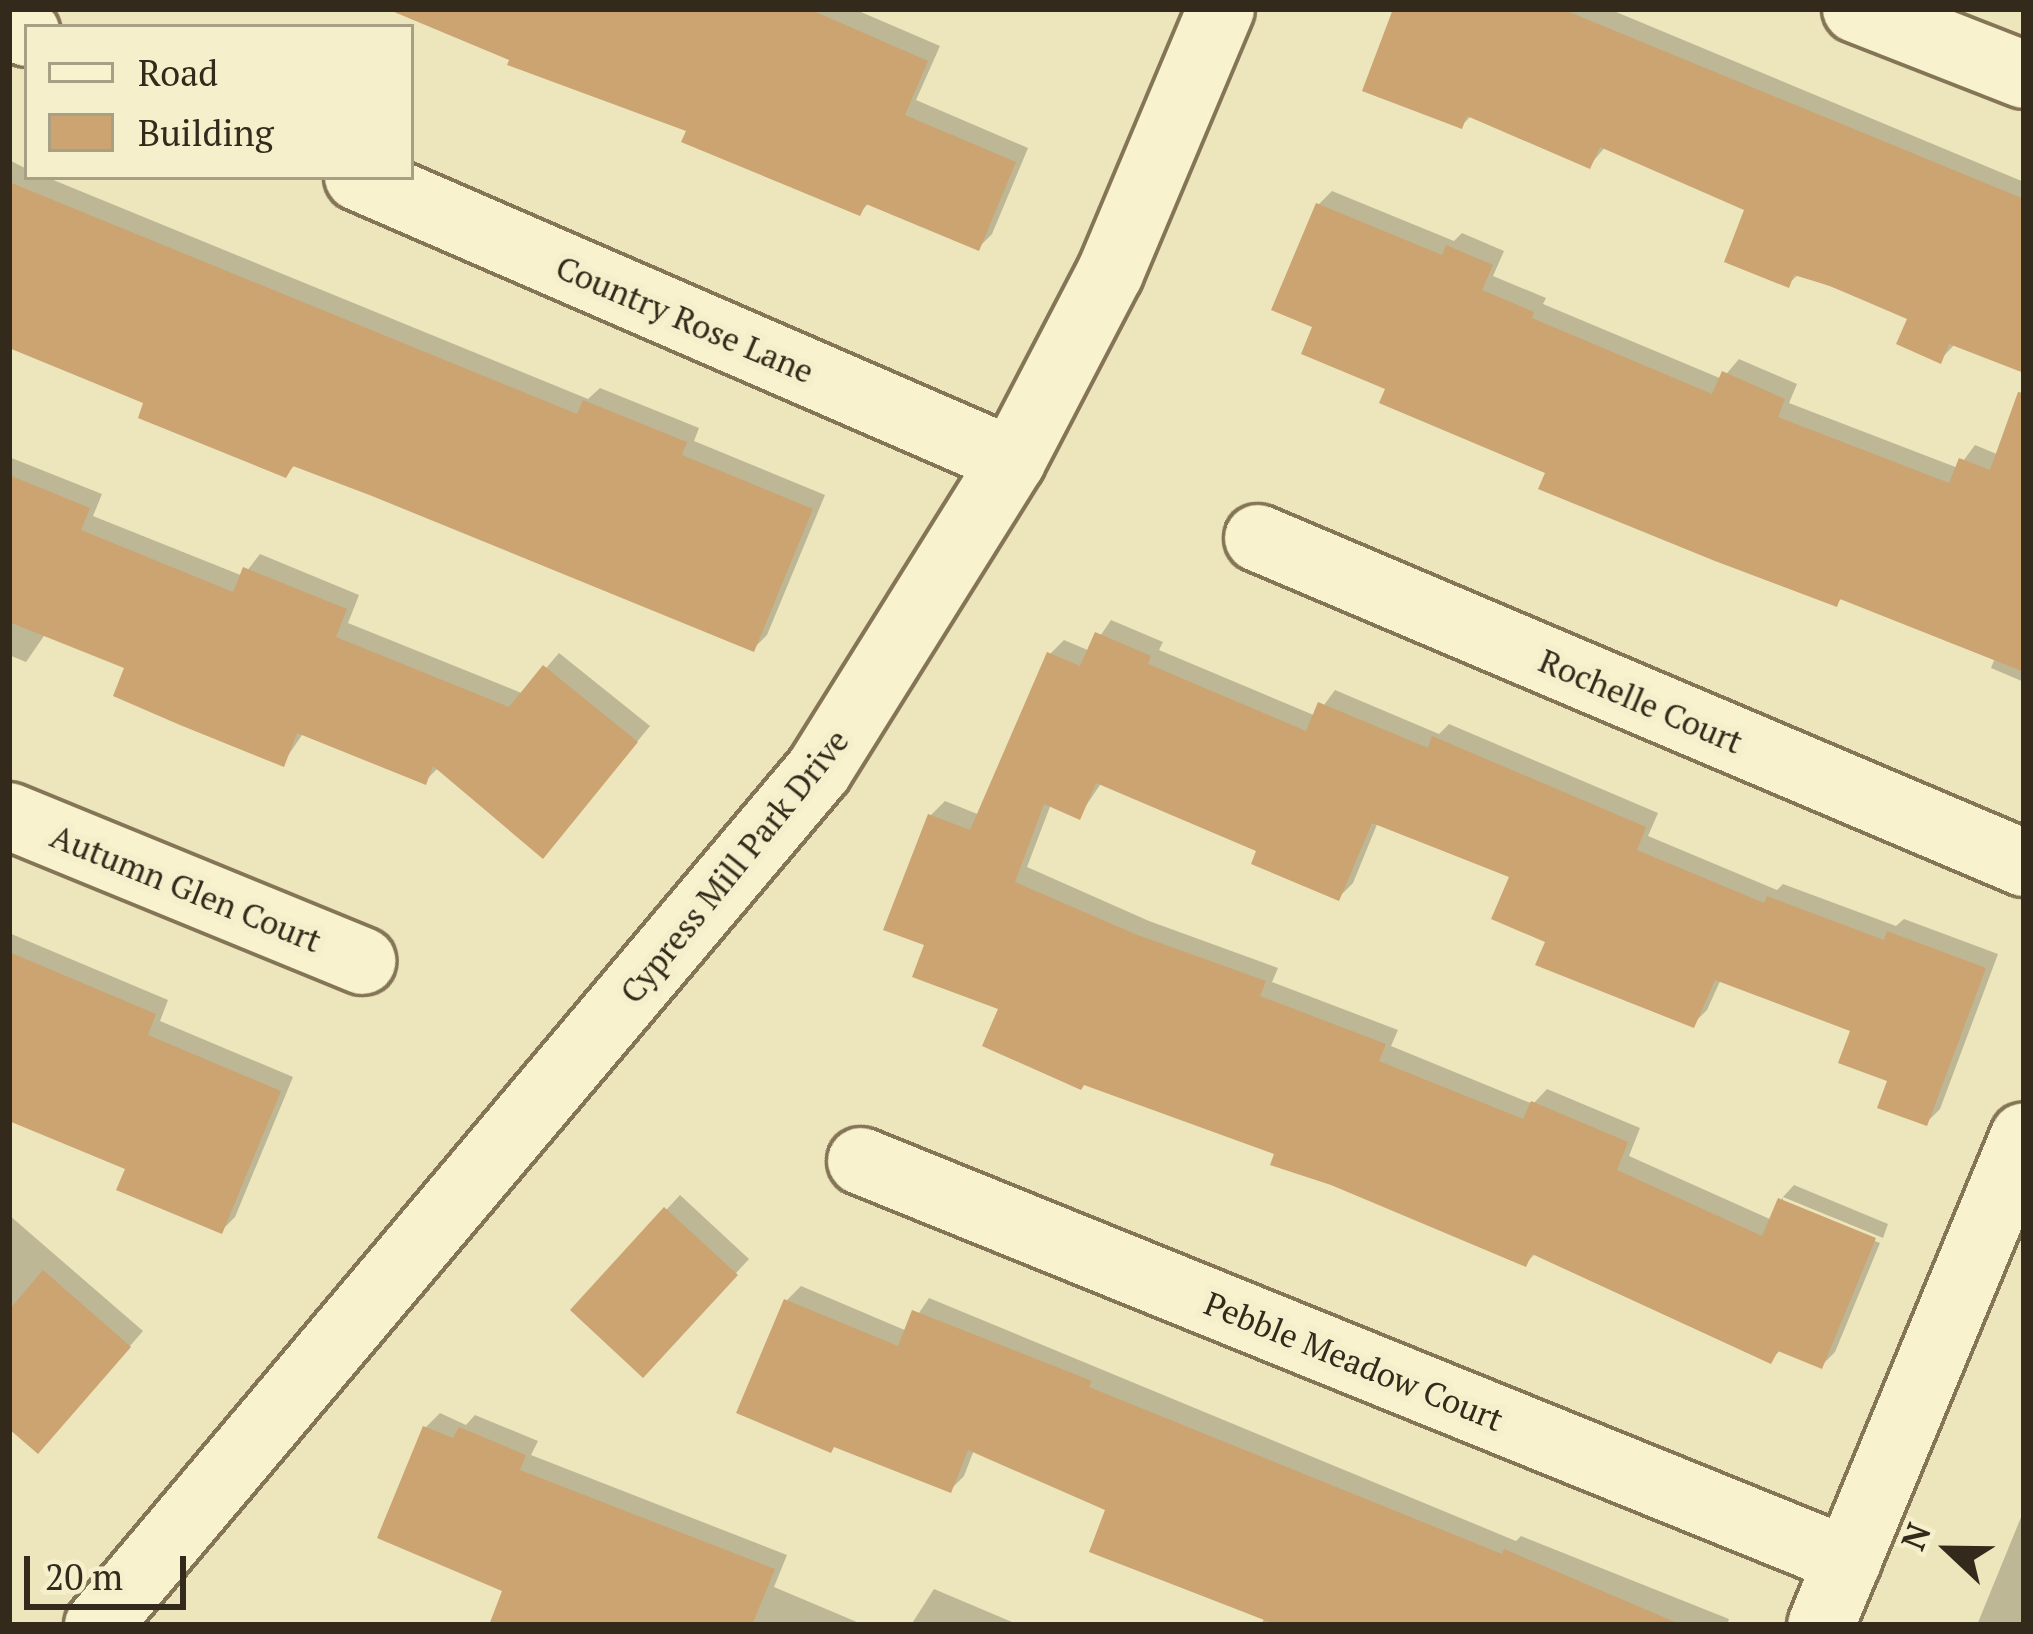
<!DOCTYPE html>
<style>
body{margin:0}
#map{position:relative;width:2033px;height:1634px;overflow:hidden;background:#ede5bc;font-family:"PT Serif",serif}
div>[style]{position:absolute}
.shadow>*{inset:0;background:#0003}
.building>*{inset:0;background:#cba472}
.roads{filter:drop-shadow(3px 0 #847556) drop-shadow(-3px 0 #847556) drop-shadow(0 3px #847556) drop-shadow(0 -3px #847556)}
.minor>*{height:66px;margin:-33px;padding:0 33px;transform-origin:33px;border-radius:33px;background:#f8f2cf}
span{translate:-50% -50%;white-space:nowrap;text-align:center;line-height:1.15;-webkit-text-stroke:12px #f5efcb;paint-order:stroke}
.street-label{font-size:33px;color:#332a1b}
.frame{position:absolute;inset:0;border:12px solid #332a1b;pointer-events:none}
.legend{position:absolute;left:24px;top:24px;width:390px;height:156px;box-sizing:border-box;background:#f5efcb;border:3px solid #a7a085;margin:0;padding:15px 21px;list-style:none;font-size:36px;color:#332a1b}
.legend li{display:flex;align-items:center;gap:24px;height:60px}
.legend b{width:60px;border:3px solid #a7a085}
.north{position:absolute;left:1889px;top:1490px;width:120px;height:120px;-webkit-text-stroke:9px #f5efcb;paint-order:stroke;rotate:292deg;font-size:33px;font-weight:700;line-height:48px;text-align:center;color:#332a1b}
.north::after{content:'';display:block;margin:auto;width:42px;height:54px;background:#332a1b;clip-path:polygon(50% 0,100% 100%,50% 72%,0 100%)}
.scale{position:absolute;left:24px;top:1556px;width:162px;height:54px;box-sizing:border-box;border:6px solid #332a1b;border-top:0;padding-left:15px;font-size:36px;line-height:42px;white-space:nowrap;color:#332a1b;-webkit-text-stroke:9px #f5efcb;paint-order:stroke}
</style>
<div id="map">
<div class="shadow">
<i style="clip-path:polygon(393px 9px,854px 9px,940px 46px,916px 100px,1028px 148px,992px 234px,978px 248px,869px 203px,860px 212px,690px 130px)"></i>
<i style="clip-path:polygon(1396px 9px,1609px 9px,2024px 182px,2024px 369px,1956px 343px,1940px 360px,1911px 318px,1799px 274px,1788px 284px,1748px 209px,1606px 146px,1589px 166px,1472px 115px,1461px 126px)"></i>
<i style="clip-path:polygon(9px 160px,27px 169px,27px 177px,46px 177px,588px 399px,600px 388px,699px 428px,694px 441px,825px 495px,767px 635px,753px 649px,296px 464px,286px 474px,147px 402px,9px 345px)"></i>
<i style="clip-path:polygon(1332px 191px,1454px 241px,1462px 233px,1504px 251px,1493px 276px,1546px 298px,1543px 304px,1722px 379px,1739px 359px,1797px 384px,1789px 403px,1958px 468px,1975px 445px,1999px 455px,2024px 385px,2024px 682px,1991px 668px,1995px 658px,1843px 597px,1836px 604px,1549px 471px,1389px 388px,1315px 325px,1318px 205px)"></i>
<i style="clip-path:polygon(9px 457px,102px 494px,93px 516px,243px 576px,260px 554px,359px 595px,348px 623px,524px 694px,559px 653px,650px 726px,556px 841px,439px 767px,425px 781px,304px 732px,283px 763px,128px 667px,46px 633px,26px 662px,9px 655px)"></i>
<i style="clip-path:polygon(1111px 620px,1163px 642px,1159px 650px,1316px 716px,1335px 690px,1439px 734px,1449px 724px,1658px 813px,1648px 836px,1777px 890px,1783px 884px,1896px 926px,1904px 919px,1998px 954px,1940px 1109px,1926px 1123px,1854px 1029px,1721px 979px,1707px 1010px,1693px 1024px,1549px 941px,1513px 876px,1378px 822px,1353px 883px,1339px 897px,1260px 849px,1102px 782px,1079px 816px,1051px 804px,1027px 867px,1149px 921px,1278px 968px,1272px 982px,1398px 1030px,1391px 1046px,1533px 1104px,1547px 1089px,1640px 1128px,1629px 1156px,1772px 1220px,1783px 1197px,1783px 1203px,1880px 1243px,1835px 1352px,1821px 1366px,1782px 1349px,1770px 1360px,1536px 1253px,1526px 1263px,1278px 1152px,1002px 1008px,928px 944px,931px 815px,945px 801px,980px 815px,1050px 654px,1064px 640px,1090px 651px)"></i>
<i style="clip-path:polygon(9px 933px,168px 1000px,160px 1021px,293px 1077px,235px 1217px,221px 1231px,129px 1167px,9px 1117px)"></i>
<i style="clip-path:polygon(1794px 1185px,1888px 1224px,1883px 1238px,1783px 1197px)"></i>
<i style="clip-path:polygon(680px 1195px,749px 1259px,656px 1360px,574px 1310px)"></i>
<i style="clip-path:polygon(9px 1215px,143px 1331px,52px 1436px,9px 1425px)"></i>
<i style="clip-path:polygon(801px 1286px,907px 1331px,929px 1298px,1516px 1541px,1521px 1536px,1729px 1619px,1727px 1625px,1261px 1625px,1265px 1617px,1108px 1509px,974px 1450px,964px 1476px,950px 1490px,787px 1300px)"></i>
<i style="clip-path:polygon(440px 1413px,466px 1425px,475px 1415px,538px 1441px,531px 1455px,787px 1555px,774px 1587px,864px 1625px,503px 1625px,506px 1590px,426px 1427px)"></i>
<i style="clip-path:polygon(2024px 1510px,2024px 1625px,1977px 1625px)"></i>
<i style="clip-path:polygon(934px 1589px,1019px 1625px,911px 1625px)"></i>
</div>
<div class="building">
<i style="clip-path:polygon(387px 9px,809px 9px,928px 61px,905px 115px,1016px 162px,979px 251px,866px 204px,860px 216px,681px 142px,686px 131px,507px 65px,509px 60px)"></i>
<i style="clip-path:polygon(1393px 9px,1562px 9px,2024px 199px,2024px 373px,1949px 344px,1941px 364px,1896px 344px,1907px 319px,1830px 286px,1794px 275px,1789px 288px,1724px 262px,1744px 210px,1600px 147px,1590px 169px,1467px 116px,1462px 129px,1362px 91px)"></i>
<i style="clip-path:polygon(9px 182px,577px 414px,583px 400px,687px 442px,682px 455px,813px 509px,754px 652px,372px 496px,293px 466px,286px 478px,138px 418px,143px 403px,9px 348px)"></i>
<i style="clip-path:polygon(1316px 203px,1442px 255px,1446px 245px,1493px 265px,1482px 290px,1534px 312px,1532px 318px,1712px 394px,1722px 371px,1785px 399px,1778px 417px,1949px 483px,1959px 458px,1990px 470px,2018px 392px,2024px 393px,2024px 672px,1840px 599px,1837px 607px,1715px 561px,1538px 489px,1545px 473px,1379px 403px,1385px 389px,1301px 354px,1312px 327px,1271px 310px)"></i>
<i style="clip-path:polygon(9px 475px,90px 508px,81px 530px,233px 592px,243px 567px,347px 609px,336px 637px,509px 707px,543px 665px,638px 742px,543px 859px,433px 766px,426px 785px,297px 733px,284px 767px,180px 725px,113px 696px,124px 668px,9px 622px)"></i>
<i style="clip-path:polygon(1095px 632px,1151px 656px,1148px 664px,1306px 731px,1318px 702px,1428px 748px,1432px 736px,1646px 827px,1637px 850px,1764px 903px,1767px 896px,1884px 940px,1887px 931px,1986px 968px,1927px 1126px,1877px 1108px,1887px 1081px,1838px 1063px,1850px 1031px,1715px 980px,1694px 1028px,1535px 965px,1545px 942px,1491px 919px,1509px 877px,1372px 823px,1339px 901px,1251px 864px,1256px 851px,1096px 783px,1080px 820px,1044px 804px,1015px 882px,1135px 934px,1266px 981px,1260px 996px,1386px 1044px,1379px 1061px,1523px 1119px,1531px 1101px,1628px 1142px,1617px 1170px,1762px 1236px,1778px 1198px,1876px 1238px,1822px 1369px,1778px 1351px,1771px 1364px,1532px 1254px,1526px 1267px,1331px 1185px,1270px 1165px,1274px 1154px,1084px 1085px,1081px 1090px,982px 1046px,998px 1009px,912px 977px,924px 945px,883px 930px,928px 814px,970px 830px,1047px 652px,1080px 666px)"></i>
<i style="clip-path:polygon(9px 952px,156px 1014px,148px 1035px,281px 1091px,222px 1234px,116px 1190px,125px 1169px,9px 1121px)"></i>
<i style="clip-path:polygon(664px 1207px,738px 1275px,643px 1378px,570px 1310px)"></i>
<i style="clip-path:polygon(43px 1270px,131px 1347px,38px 1454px,9px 1429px,9px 1310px)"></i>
<i style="clip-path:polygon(784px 1299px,898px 1346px,912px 1310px,1092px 1381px,1089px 1387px,1502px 1554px,1504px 1549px,1682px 1625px,1277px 1625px,1089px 1552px,1105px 1510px,968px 1450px,951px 1493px,834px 1447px,831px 1453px,736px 1413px)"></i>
<i style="clip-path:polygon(423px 1426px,453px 1438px,459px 1427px,526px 1455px,520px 1470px,775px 1569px,752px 1625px,489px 1625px,502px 1591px,377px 1538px)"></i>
</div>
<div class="roads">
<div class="minor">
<i style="left:1856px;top:9px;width:180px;rotate:21.4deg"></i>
<i style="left:9px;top:26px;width:19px;rotate:21deg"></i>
<i style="left:358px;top:177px;width:713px;rotate:23.47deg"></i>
<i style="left:1258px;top:538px;width:832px;rotate:22.99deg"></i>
<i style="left:9px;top:816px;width:382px;rotate:22.3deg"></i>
<i style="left:861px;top:1161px;width:1065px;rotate:22.06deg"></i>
<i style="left:98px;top:1625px;width:1118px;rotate:-49.86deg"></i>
<i style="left:819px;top:770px;width:364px;rotate:-58deg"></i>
<i style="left:1012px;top:461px;width:212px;rotate:-62.5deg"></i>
<i style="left:1110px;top:273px;width:286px;rotate:-67.2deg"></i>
<i style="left:1821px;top:1625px;width:529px;rotate:-67.46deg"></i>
</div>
</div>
<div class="street-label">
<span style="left:685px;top:319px;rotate:23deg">Country Rose Lane</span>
<span style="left:1641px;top:701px;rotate:23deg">Rochelle Court</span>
<span style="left:734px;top:866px;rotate:-51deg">Cypress Mill Park Drive</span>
<span style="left:186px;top:888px;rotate:22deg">Autumn Glen Court</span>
<span style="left:1354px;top:1361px;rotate:22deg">Pebble Meadow Court</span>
</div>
<div class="frame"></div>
<ul class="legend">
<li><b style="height:15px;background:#f8f2cf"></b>Road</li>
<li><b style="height:33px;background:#cba472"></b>Building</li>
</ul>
<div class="north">N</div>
<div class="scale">20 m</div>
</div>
